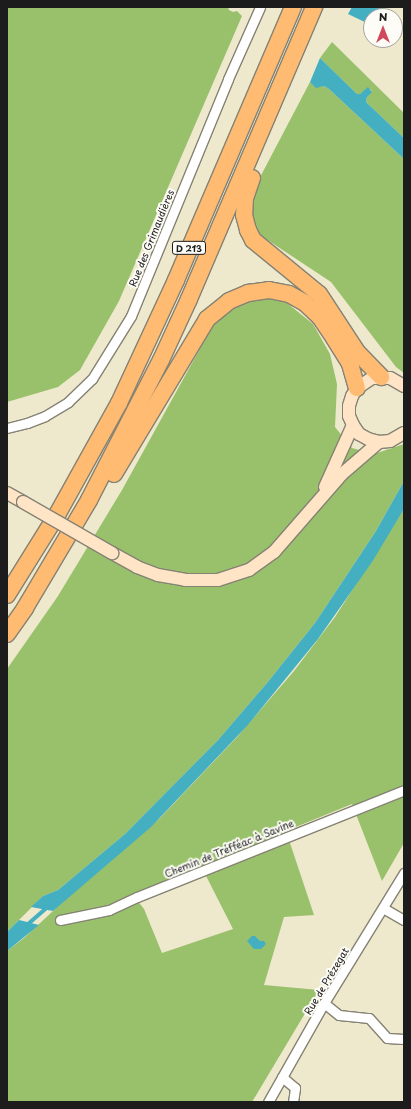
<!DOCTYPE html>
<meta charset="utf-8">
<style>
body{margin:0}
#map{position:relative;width:411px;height:1109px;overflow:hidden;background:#eee8cc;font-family:"Playpen Sans",sans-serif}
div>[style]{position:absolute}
.green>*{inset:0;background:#99c16c}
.water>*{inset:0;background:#43afc1}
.stream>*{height:3.5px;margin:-1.75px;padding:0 1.75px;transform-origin:1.75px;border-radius:1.75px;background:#43afc1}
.roads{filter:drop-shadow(1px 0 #858274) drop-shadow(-1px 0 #858274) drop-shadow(0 1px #858274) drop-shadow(0 -1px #858274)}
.street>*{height:9px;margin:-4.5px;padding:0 4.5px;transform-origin:4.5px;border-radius:4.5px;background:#fff}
.secondary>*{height:12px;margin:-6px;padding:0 6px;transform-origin:6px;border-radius:6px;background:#ffe4c6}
.highway>*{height:16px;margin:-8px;padding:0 8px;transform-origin:8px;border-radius:8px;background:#febb71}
.bridges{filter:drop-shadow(1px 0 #858274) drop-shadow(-1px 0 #858274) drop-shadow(0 1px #858274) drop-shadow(0 -1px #858274)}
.secondary-bridge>*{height:12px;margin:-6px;padding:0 6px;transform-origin:6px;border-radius:6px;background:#ffe4c6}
span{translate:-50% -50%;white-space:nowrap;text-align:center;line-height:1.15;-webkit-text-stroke:4px #fdfcf7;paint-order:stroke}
.shield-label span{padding:1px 3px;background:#fdfcf7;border:1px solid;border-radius:3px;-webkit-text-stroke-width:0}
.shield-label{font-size:9px;color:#1c1c1c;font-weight:700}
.street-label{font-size:10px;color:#1c1c1c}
.frame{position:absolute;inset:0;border:8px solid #1c1c1c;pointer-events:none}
.north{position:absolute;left:363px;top:8px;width:40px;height:40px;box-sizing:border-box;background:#fdfcf7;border:1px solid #a3a29f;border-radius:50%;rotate:0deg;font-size:11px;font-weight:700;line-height:16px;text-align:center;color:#1c1c1c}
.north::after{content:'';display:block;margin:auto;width:14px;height:18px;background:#d1495b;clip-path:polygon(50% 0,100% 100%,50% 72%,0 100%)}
</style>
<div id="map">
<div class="green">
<i style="clip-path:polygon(7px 7px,228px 7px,229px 10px,233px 12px,237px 11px,242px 16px,119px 301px,80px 370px,58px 387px,7px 402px)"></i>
<i style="clip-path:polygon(332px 42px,404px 113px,404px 138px,366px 102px,367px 97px,372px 91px,368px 88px,360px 94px,357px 94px,320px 58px)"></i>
<i style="clip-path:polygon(310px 82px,316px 87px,324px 86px,329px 89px,404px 159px,404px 373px,396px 367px,331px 282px,260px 235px,250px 209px,257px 183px)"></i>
<i style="clip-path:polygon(253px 298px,282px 299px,313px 324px,330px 354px,337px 384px,335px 427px,352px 448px,374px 454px,404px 444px,404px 481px,376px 531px,315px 623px,267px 683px,218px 740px,125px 834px,58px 890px,43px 896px,7px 932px,7px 669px,58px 596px,122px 490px,212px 327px,234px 305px)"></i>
<i style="clip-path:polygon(evenodd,404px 509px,404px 843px,382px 881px,352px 804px,286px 831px,314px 915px,284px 917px,264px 985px,319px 990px,252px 1102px,7px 1102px,7px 951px,24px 938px,67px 898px,160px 818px,238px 736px,294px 671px,335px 617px,404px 509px,201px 866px,233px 929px,162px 953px,144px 909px,133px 895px,201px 866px)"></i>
</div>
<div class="water">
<i style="clip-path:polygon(352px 7px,383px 7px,378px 16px,371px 16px,371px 25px,348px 14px)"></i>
<i style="clip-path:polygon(320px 58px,357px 94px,360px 94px,368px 87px,372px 92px,367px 97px,366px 102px,404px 138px,404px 159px,329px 89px,324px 86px,316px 88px,310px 82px)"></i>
<i style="clip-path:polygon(404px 481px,404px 509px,372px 562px,318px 639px,247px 726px,151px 827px,53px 911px,31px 907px,43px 896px,58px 890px,125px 834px,218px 740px,267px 683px,315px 623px,376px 531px)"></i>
<i style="clip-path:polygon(19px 920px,39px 925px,7px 951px,7px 932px)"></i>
<i style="clip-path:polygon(252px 936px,255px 936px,260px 941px,264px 941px,266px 944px,261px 949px,254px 949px,247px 941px)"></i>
</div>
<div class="stream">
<i style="left:27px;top:925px;width:28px;rotate:-41deg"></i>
</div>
<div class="roads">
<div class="street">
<i style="left:7px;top:428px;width:21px;rotate:-14deg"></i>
<i style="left:27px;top:423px;width:19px;rotate:-21deg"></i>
<i style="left:45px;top:416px;width:27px;rotate:-31deg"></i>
<i style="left:68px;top:402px;width:33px;rotate:-44deg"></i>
<i style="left:92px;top:379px;width:74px;rotate:-58.2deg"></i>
<i style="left:131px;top:316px;width:256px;rotate:-67.7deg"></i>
<i style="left:228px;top:79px;width:79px;rotate:-66deg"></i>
<i style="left:383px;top:908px;width:24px;rotate:30deg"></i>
<i style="left:60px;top:920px;width:50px;rotate:-11.5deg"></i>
<i style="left:109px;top:910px;width:31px;rotate:-25deg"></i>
<i style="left:137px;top:897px;width:288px;rotate:-21.8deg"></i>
<i style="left:324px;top:1003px;width:19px;rotate:39deg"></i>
<i style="left:339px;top:1015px;width:30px;rotate:6deg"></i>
<i style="left:369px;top:1018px;width:27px;rotate:48deg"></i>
<i style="left:387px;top:1038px;width:17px;rotate:3deg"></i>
<i style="left:282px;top:1077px;width:17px;rotate:40deg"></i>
<i style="left:295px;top:1088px;width:14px;rotate:98deg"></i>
<i style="left:268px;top:1102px;width:114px;rotate:-60.5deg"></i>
<i style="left:324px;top:1003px;width:153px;rotate:-58.4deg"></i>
</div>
<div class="secondary">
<i style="left:404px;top:386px;width:16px;rotate:-150deg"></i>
<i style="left:390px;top:378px;width:18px;rotate:180deg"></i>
<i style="left:372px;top:378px;width:18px;rotate:146deg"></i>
<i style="left:357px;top:388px;width:9px;rotate:122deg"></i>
<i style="left:352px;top:396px;width:10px;rotate:107deg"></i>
<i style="left:349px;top:406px;width:10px;rotate:90deg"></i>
<i style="left:349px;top:416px;width:10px;rotate:66deg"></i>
<i style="left:353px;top:425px;width:11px;rotate:56deg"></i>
<i style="left:359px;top:434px;width:10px;rotate:29deg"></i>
<i style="left:368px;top:439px;width:11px;rotate:15deg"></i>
<i style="left:379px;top:442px;width:11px;rotate:-5deg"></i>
<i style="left:390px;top:441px;width:16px;rotate:-30deg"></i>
<i style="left:325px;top:487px;width:68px;rotate:-65.7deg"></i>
<i style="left:7px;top:493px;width:18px;rotate:29deg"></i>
<i style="left:112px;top:553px;width:29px;rotate:29deg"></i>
<i style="left:137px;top:567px;width:22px;rotate:21deg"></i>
<i style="left:158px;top:575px;width:27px;rotate:10deg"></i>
<i style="left:185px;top:580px;width:33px"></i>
<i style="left:218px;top:580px;width:33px;rotate:-18deg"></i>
<i style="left:249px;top:570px;width:31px;rotate:-36deg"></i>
<i style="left:274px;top:552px;width:103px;rotate:-48.9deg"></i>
<i style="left:342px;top:474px;width:49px;rotate:-40.9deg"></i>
</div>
<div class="highway">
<i style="left:252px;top:178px;width:21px;rotate:109deg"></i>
<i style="left:245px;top:198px;width:17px;rotate:93deg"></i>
<i style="left:244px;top:215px;width:16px;rotate:75deg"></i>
<i style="left:248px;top:230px;width:11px;rotate:63deg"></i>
<i style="left:253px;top:240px;width:85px;rotate:39.3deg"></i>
<i style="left:319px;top:294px;width:69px;rotate:56.8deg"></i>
<i style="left:357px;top:352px;width:35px;rotate:46deg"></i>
<i style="left:114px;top:474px;width:181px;rotate:-59deg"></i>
<i style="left:207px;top:319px;width:28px;rotate:-39deg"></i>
<i style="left:229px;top:301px;width:21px;rotate:-23deg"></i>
<i style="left:248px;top:293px;width:21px;rotate:-8deg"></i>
<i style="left:269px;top:290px;width:20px;rotate:11deg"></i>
<i style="left:289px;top:294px;width:18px;rotate:29deg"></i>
<i style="left:305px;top:303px;width:21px;rotate:43deg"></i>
<i style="left:320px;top:317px;width:25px;rotate:56deg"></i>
<i style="left:334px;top:338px;width:31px;rotate:58deg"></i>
<i style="left:350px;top:364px;width:25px;rotate:74deg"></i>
<i style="left:7px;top:595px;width:97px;rotate:-58.1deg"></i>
<i style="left:58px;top:513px;width:126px;rotate:-61deg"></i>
<i style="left:119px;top:403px;width:136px;rotate:-65.1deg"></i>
<i style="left:176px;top:280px;width:297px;rotate:-66.8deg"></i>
<i style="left:7px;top:634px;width:32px;rotate:-55deg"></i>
<i style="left:25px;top:608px;width:126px;rotate:-59.3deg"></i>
<i style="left:89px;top:500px;width:157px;rotate:-62.8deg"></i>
<i style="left:161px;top:360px;width:67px;rotate:-65.3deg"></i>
<i style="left:189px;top:299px;width:318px;rotate:-66.8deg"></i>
</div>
</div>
<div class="bridges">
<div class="secondary-bridge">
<i style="left:23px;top:502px;width:103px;rotate:29.8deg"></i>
</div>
</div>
<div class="shield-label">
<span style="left:189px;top:248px">D 213</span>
</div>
<div class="street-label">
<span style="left:151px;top:238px;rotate:-68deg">Rue des Grimaudières</span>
<span style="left:229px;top:848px;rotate:-22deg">Chemin de Tréfféac à Savine</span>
<span style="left:326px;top:981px;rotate:-59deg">Rue de Prézegat</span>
</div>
<div class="frame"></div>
<div class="north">N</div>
</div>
